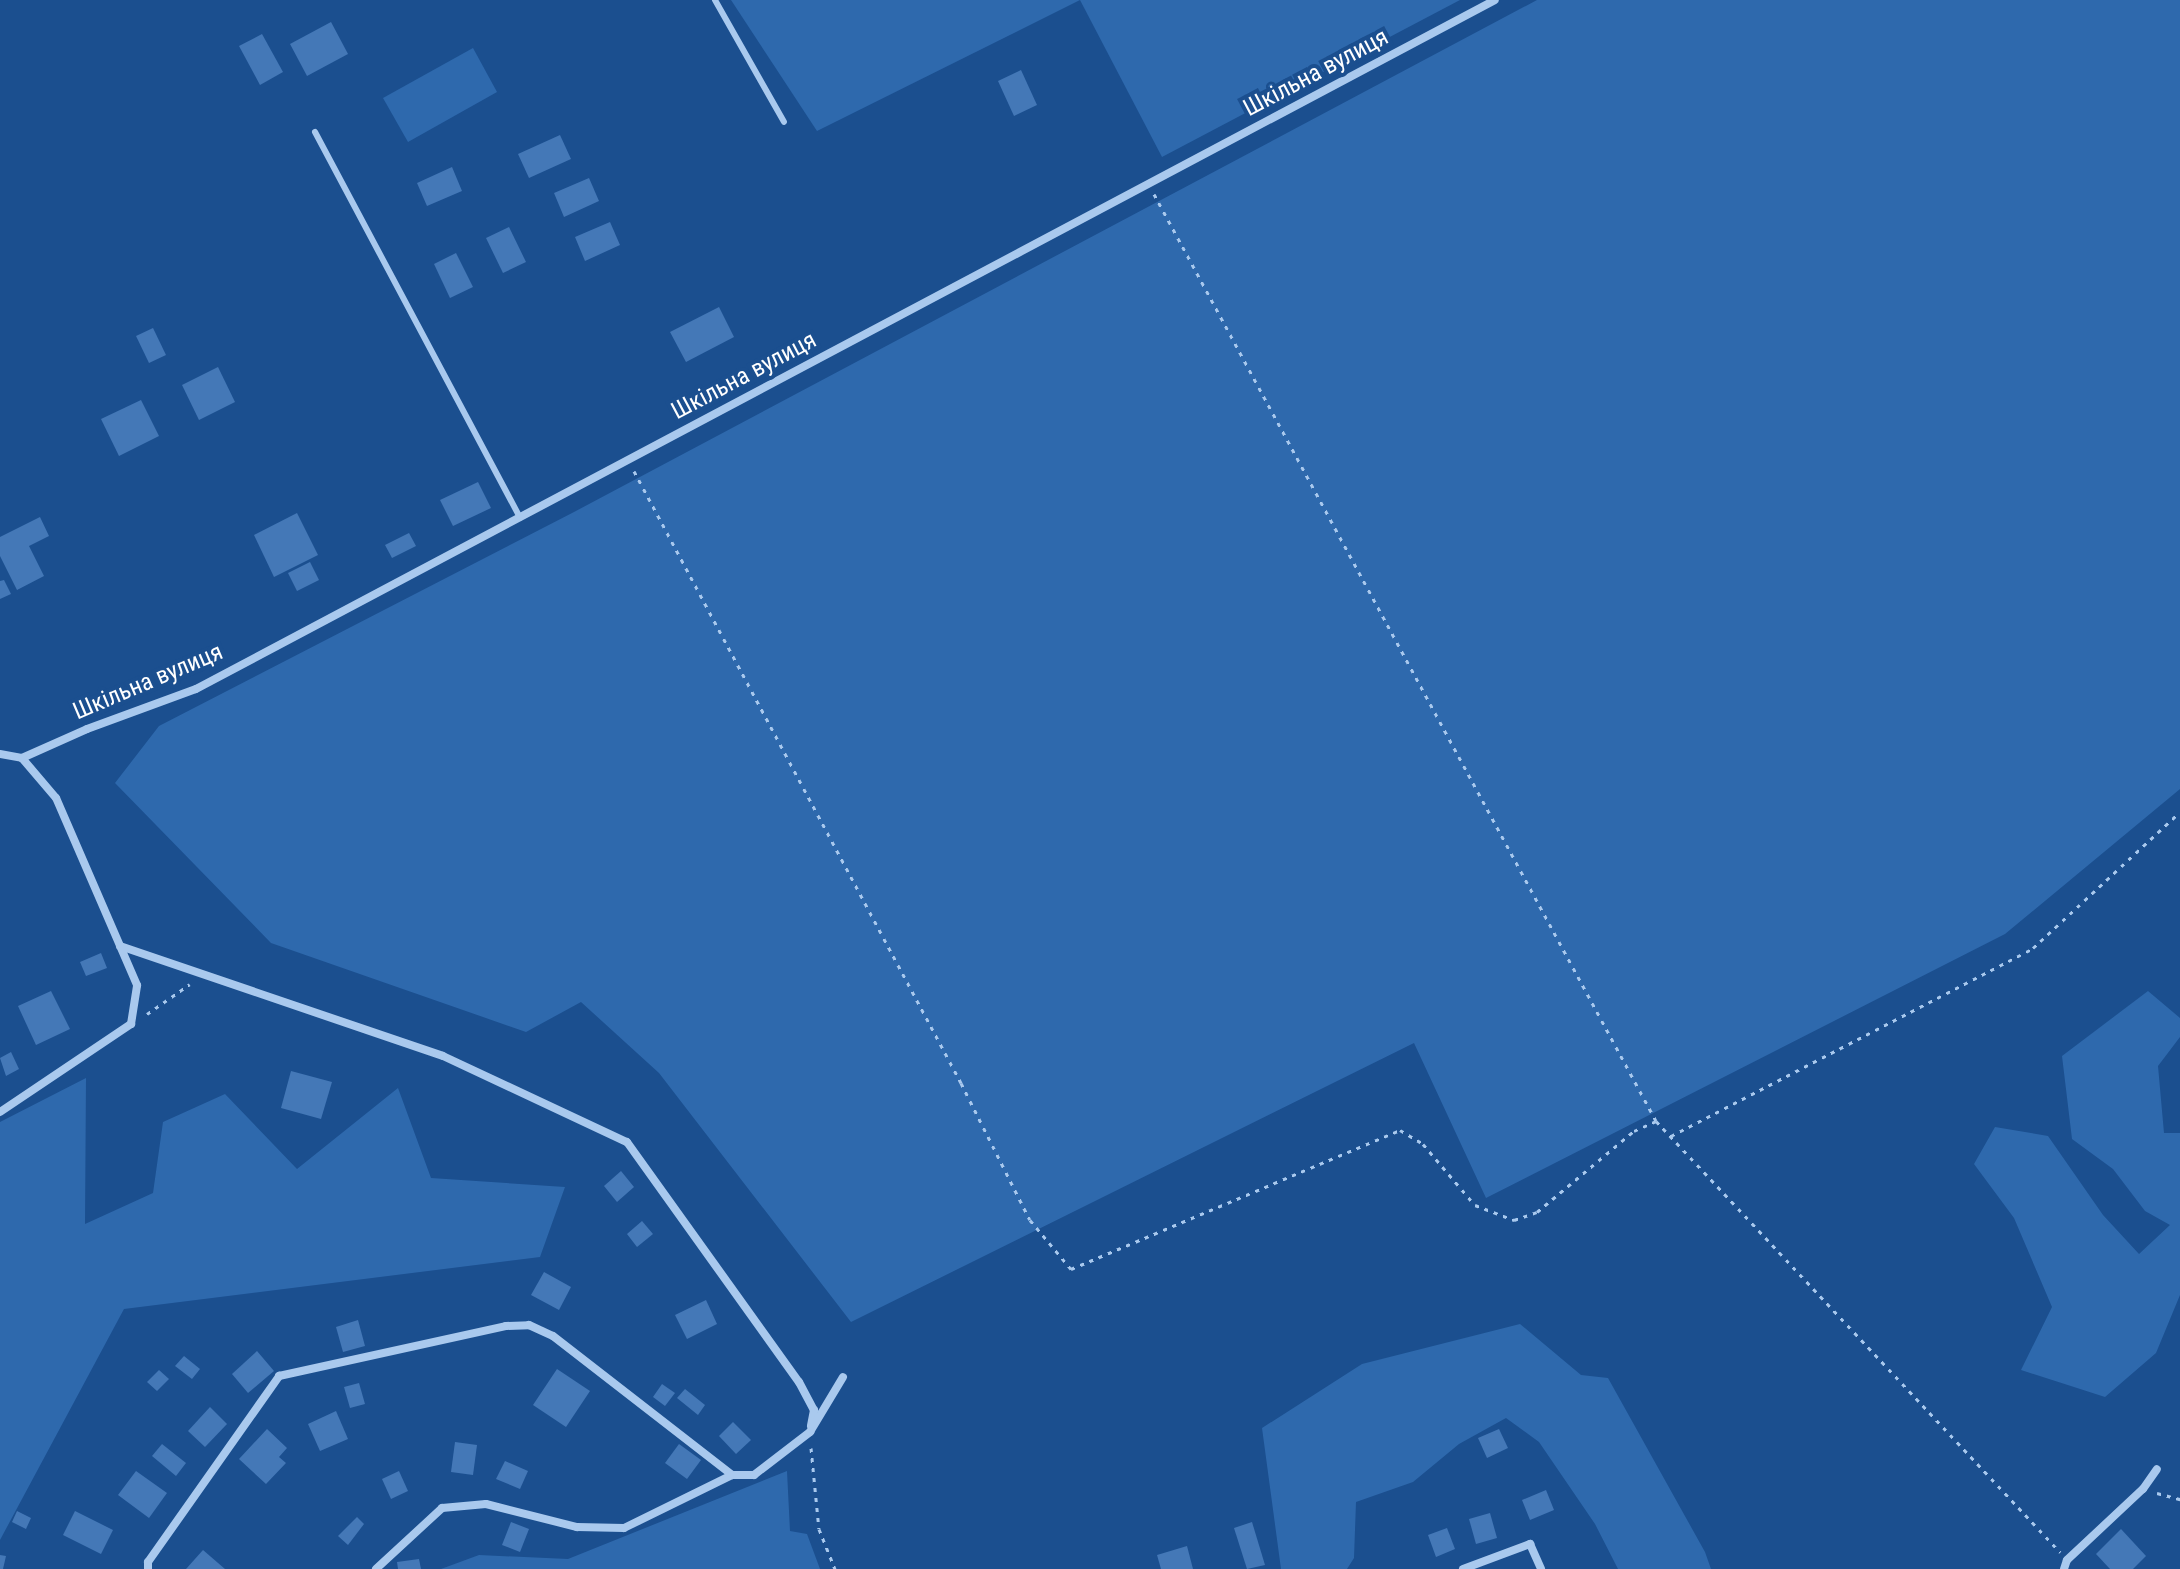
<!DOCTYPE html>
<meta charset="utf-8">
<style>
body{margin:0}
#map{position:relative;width:2180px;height:1569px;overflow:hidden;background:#1b4f8f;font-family:"Roboto Condensed",sans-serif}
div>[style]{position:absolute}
.green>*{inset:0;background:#2e69ad}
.building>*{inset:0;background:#4478b7}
.path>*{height:3px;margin-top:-1.5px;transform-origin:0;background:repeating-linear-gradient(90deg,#a9c9ee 0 4px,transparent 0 10px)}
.service>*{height:6px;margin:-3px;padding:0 3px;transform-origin:3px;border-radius:3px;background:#a9c9ee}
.minor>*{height:8px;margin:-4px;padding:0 4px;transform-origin:4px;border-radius:4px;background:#a9c9ee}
span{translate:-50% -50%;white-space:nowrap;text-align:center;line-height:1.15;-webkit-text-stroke:8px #1b4f8f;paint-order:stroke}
.street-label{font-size:24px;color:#fff}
</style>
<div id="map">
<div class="green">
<i style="clip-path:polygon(731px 0,1080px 0,817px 131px)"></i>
<i style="clip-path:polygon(1080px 0,1460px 0,1162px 157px)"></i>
<i style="clip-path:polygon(1537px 0,2180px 0,2180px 789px,2005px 934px,1486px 1198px,1414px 1043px,851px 1322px,659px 1073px,581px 1002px,526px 1032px,271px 943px,115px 783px,159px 726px,574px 512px)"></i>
<i style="clip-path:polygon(473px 48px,497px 92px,408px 142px,383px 98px)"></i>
<i style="clip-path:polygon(2148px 991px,2180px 1018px,2180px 1037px,2158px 1066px,2164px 1133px,2180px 1133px,2180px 1295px,2156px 1353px,2105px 1397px,2021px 1370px,2052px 1307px,2014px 1218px,1974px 1164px,1995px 1127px,2048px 1136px,2103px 1215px,2139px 1254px,2170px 1225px,2145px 1211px,2113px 1169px,2072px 1139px,2062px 1056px)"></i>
<i style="clip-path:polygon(86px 1078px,85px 1224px,153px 1193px,163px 1122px,225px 1094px,297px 1169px,398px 1088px,431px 1178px,565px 1187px,540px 1257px,124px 1309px,0 1540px,0 1122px)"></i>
<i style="clip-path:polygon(1520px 1324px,1581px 1375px,1608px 1378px,1705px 1552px,1711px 1569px,1618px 1569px,1595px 1524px,1539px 1442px,1506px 1418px,1459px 1444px,1413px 1482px,1356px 1502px,1354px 1558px,1347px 1569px,1281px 1569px,1262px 1428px,1362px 1364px)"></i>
<i style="clip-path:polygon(787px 1471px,790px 1531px,807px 1534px,820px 1569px,441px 1569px,479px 1555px,568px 1559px)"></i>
</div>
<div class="building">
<i style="clip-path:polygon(331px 22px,348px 54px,307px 76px,290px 44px)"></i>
<i style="clip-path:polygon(262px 34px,283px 72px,260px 85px,239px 46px)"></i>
<i style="clip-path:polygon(1021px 70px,1037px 105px,1014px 116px,998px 81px)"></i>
<i style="clip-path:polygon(560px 135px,571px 159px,529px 178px,518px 154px)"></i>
<i style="clip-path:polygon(452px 167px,462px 191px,427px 206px,417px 183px)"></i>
<i style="clip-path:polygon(589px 178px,599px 201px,564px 217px,554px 193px)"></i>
<i style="clip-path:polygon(610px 222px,620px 245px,585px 261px,575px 237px)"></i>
<i style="clip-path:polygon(509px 227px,526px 262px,503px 273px,486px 238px)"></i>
<i style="clip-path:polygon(456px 253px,473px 287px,450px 298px,434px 264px)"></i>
<i style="clip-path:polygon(719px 307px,734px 337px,686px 362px,670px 332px)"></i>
<i style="clip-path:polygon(153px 328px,166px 355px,149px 363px,136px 336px)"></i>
<i style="clip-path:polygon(218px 367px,235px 402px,199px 420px,182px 385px)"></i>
<i style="clip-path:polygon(141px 400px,159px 436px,119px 456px,101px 419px)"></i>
<i style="clip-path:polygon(478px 482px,491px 508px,453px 526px,440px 500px)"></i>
<i style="clip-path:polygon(297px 513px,318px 555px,274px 577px,254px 535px)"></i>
<i style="clip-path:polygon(40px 517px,49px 536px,29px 546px,44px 576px,17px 590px,0 556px,0 537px)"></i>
<i style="clip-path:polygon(409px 533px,416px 546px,392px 558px,385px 545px)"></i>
<i style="clip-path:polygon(310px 562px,319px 580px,297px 591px,288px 573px)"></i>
<i style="clip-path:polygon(4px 580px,11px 594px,0 599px,0 581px)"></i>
<i style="clip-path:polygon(101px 953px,107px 968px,86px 976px,80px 962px)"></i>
<i style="clip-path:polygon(51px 991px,70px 1029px,36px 1045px,18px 1006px)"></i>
<i style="clip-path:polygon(11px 1052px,19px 1069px,6px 1076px,0 1058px)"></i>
<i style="clip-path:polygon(291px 1071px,332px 1082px,321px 1119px,281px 1108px)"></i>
<i style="clip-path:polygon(621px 1171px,634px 1187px,617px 1202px,604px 1186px)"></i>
<i style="clip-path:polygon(642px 1221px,653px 1234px,637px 1247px,627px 1234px)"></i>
<i style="clip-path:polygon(544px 1272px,571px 1287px,559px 1310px,531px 1295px)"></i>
<i style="clip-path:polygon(706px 1300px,717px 1324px,687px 1339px,675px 1315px)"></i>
<i style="clip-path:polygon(358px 1320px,365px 1346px,343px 1352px,336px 1327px)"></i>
<i style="clip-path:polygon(257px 1351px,274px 1371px,248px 1393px,232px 1374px)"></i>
<i style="clip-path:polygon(184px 1356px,200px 1369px,192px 1379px,175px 1366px)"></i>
<i style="clip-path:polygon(557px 1369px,590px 1391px,566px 1427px,533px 1405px)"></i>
<i style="clip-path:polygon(159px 1370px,169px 1379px,157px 1391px,147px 1382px)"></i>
<i style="clip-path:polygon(359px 1383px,365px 1404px,350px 1408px,344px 1387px)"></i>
<i style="clip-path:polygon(662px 1384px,675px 1393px,665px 1406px,653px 1397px)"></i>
<i style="clip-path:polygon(685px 1389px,705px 1405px,698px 1415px,677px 1398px)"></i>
<i style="clip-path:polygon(210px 1407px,227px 1424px,205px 1447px,188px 1431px)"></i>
<i style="clip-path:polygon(336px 1411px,348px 1439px,320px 1451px,308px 1424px)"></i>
<i style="clip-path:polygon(733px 1422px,751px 1440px,736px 1454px,719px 1436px)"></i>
<i style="clip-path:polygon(267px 1429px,287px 1448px,279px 1457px,286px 1463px,266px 1484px,239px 1459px)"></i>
<i style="clip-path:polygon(1499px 1429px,1508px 1448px,1487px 1458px,1478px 1438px)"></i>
<i style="clip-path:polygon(455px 1442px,477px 1445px,473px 1475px,451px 1472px)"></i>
<i style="clip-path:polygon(162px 1444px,186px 1463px,176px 1476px,152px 1456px)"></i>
<i style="clip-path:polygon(679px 1444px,701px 1460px,687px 1479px,665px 1463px)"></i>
<i style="clip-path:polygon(505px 1461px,528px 1471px,520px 1489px,496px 1479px)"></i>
<i style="clip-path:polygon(136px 1471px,167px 1493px,149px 1518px,118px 1495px)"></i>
<i style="clip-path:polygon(399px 1471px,408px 1491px,391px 1499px,382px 1479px)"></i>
<i style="clip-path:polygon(1546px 1490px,1554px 1510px,1530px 1520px,1522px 1500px)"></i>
<i style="clip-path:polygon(17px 1511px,31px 1518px,26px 1529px,12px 1522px)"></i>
<i style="clip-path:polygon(75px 1511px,113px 1530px,101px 1554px,63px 1535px)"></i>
<i style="clip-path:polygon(1490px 1513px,1497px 1538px,1476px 1544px,1469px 1519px)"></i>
<i style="clip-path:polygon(357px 1517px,364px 1524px,348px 1545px,338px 1536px)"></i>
<i style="clip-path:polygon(511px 1522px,529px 1529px,520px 1552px,502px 1545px)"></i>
<i style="clip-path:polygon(1252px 1522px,1265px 1565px,1247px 1569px,1234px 1528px)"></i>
<i style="clip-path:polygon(1447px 1528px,1455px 1549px,1436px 1557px,1428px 1535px)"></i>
<i style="clip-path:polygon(2121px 1529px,2146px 1556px,2133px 1569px,2110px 1569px,2096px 1554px)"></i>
<i style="clip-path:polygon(1187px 1546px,1193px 1569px,1161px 1569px,1157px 1555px)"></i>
<i style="clip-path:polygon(203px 1550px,225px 1569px,186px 1569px)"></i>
<i style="clip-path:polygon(0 1555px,6px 1556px,3px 1569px,0 1569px)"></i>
<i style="clip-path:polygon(419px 1559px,421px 1569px,398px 1569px,397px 1562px)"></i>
</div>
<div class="path">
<i style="left:1154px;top:194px;width:1054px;rotate:61.56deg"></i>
<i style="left:1656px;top:1121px;width:591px;rotate:46.85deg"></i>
<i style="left:634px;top:471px;width:694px;rotate:61.88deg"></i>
<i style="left:961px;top:1083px;width:153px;rotate:63.3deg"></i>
<i style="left:1030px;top:1220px;width:64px;rotate:50.1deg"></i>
<i style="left:1071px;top:1269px;width:357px;rotate:-22.9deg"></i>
<i style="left:1400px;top:1130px;width:27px;rotate:31deg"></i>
<i style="left:1423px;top:1144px;width:80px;rotate:49.6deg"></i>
<i style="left:1475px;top:1205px;width:42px;rotate:21deg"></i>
<i style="left:1514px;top:1220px;width:24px;rotate:-19deg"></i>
<i style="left:1537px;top:1212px;width:126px;rotate:-39.9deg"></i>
<i style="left:1634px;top:1131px;width:24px;rotate:-24deg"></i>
<i style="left:147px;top:1014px;width:52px;rotate:-34.9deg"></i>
<i style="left:1671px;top:1136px;width:408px;rotate:-27.4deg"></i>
<i style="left:2033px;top:948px;width:200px;rotate:-42.8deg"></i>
<i style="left:811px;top:1448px;width:81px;rotate:84.4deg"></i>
<i style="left:819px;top:1529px;width:43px;rotate:68.2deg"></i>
<i style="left:2157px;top:1493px;width:24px;rotate:15deg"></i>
</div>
<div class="service">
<i style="left:715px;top:0;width:140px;rotate:60.5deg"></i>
<i style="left:315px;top:132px;width:437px;rotate:62deg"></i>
</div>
<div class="minor">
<i style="left:0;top:754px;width:22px;rotate:10deg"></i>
<i style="left:22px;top:758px;width:71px;rotate:-24deg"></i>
<i style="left:87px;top:729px;width:116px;rotate:-20.2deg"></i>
<i style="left:196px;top:689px;width:1470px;rotate:-27.94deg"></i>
<i style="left:120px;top:946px;width:341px;rotate:18.8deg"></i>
<i style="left:443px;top:1056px;width:203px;rotate:25.1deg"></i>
<i style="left:627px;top:1142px;width:295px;rotate:54.4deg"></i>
<i style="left:799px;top:1382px;width:32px;rotate:62deg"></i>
<i style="left:814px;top:1410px;width:16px;rotate:101deg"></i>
<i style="left:0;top:1112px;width:158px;rotate:-33.9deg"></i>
<i style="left:131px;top:1024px;width:39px;rotate:-81deg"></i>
<i style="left:137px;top:985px;width:204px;rotate:-113.4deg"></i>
<i style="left:56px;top:798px;width:52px;rotate:-130.4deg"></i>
<i style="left:148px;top:1569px;width:7px;rotate:-90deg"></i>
<i style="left:148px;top:1562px;width:228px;rotate:-54.8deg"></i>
<i style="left:279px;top:1376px;width:232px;rotate:-12.4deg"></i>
<i style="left:506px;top:1326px;width:23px;rotate:-2deg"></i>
<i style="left:529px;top:1325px;width:26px;rotate:25deg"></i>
<i style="left:553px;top:1336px;width:227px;rotate:37.8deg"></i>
<i style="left:732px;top:1475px;width:22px"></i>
<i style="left:754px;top:1475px;width:71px;rotate:-37.5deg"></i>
<i style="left:810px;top:1432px;width:64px;rotate:-59deg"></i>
<i style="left:376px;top:1569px;width:90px;rotate:-42.7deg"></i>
<i style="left:442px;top:1508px;width:44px;rotate:-5.2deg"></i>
<i style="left:486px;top:1504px;width:94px;rotate:14.2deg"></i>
<i style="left:577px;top:1527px;width:47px;rotate:1.2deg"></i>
<i style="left:624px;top:1528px;width:120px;rotate:-26.1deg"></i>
<i style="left:1463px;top:1569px;width:72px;rotate:-20.5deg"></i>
<i style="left:1530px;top:1544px;width:27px;rotate:66deg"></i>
<i style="left:2064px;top:1569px;width:9px;rotate:-72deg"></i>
<i style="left:2067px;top:1560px;width:104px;rotate:-43.1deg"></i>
<i style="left:2143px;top:1489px;width:24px;rotate:-55deg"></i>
</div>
<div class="street-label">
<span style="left:1316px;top:73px;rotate:-28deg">Шкільна вулиця</span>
<span style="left:744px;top:376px;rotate:-28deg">Шкільна вулиця</span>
<span style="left:148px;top:682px;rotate:-23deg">Шкільна вулиця</span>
</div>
</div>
